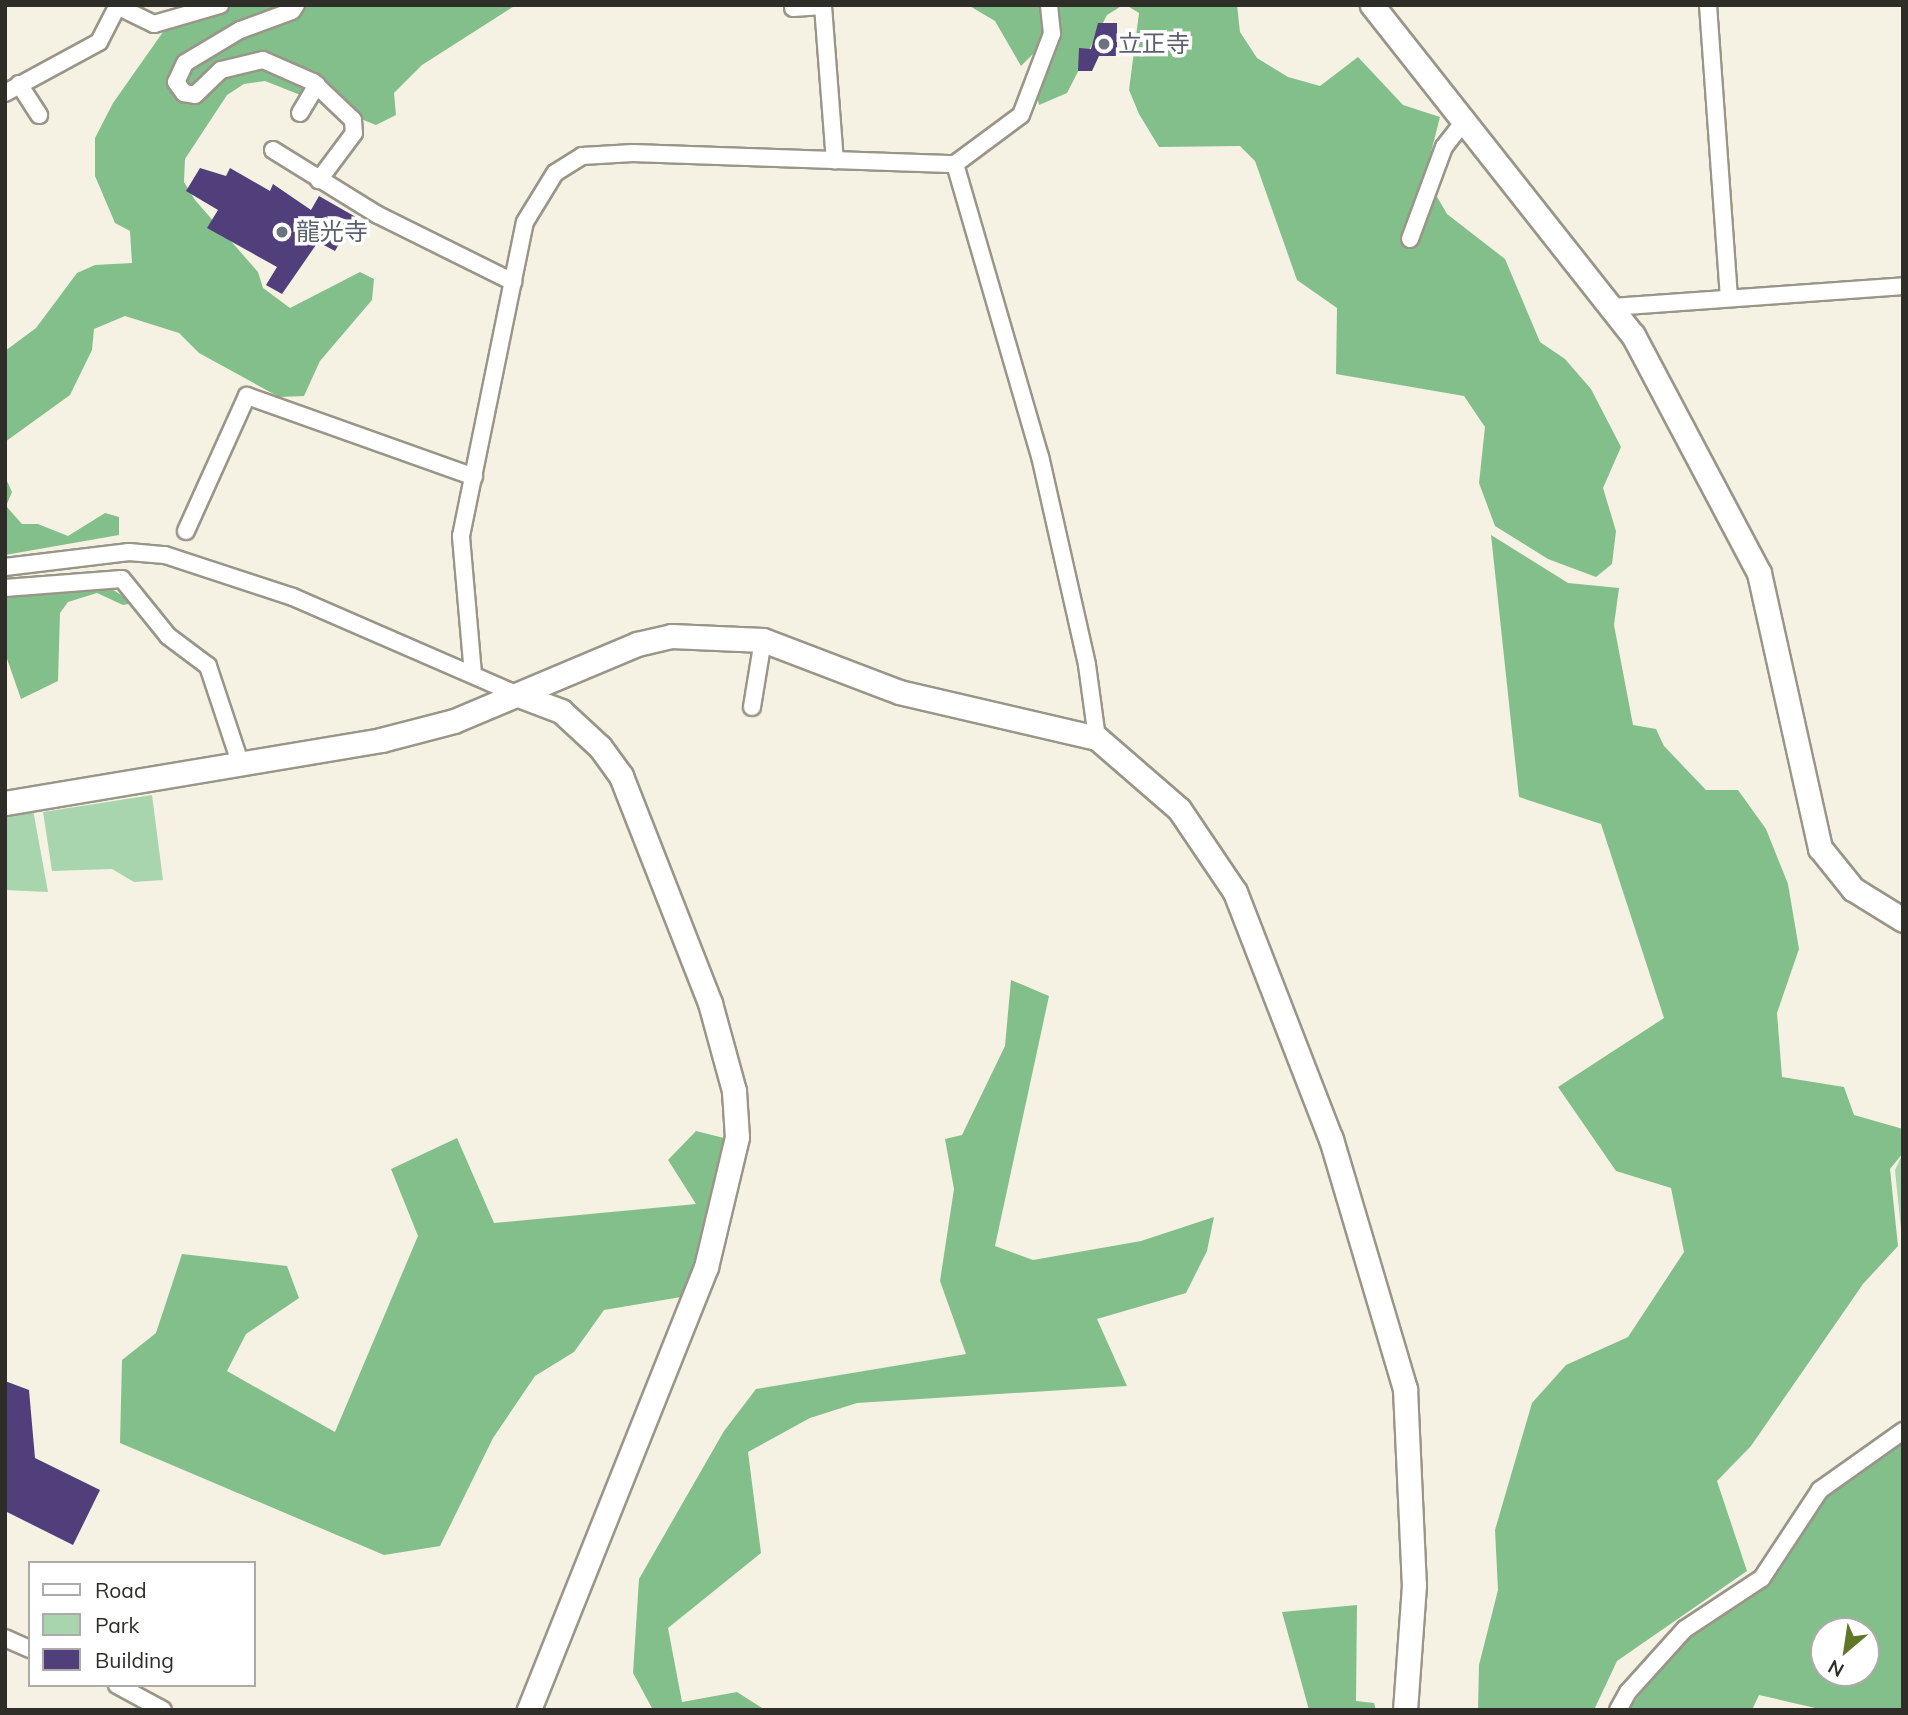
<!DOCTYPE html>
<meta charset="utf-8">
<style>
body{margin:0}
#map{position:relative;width:1908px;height:1715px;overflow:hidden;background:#f5f2e3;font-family:Mulish,"Noto Sans JP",sans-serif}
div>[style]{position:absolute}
.green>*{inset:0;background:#a9d5ae}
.forest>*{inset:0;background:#83bf8a}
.building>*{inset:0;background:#503f7b}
.roads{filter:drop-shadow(2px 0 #999689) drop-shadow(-2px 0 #999689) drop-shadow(0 2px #999689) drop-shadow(0 -2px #999689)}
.street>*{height:16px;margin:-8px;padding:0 8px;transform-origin:8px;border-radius:8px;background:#fff}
.secondary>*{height:23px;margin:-11.5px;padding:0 11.5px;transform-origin:11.5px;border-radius:11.5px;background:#fff}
.dots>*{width:19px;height:19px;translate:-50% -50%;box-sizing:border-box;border:4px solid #fff;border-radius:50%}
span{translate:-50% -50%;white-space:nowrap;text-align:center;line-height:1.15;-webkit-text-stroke:7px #fff;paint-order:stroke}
.worship-label{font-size:24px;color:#5b616d}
.left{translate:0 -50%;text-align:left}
.frame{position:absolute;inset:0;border:7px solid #2e2d27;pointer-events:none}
.legend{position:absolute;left:28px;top:1561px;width:228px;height:126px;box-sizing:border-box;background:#fff;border:2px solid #ababa9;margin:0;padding:9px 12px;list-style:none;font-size:21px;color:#2e2d27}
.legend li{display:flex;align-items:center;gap:14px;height:35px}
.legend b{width:35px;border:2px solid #ababa9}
.north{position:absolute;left:1810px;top:1617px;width:70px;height:70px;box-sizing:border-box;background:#fff;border:2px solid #ababa9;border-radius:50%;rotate:209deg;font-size:19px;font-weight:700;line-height:28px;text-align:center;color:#2e2d27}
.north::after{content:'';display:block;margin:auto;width:24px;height:32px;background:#607526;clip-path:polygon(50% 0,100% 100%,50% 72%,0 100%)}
</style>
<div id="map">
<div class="green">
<i style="clip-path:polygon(152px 795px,163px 880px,134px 882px,112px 869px,52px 871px,43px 812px)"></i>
<i style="clip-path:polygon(32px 804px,48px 892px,5px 890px,5px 809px)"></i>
<i style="clip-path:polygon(1903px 1153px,1903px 1249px,1895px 1170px)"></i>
</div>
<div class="forest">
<i style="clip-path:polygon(206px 5px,516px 5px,422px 65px,394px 93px,396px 115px,376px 125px,265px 81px,244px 84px,227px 95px,185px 159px,184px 182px,195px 200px,258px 272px,263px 288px,290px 308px,360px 272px,374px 279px,372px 300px,320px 361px,304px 396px,279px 397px,199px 353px,179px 333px,125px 316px,94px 329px,92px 350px,70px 395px,5px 442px,5px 351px,36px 328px,77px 273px,95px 265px,132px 263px,130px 231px,115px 223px,95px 176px,95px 138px,113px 103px,163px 32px)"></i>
<i style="clip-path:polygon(968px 5px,1123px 5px,1107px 15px,1067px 93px,1039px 105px,1031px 67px,1043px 44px,1021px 66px,995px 21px)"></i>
<i style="clip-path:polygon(1126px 5px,1237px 5px,1240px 32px,1257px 58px,1288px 77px,1320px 86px,1358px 57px,1403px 105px,1440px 117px,1425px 176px,1447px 214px,1505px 259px,1540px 342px,1565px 359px,1591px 389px,1621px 447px,1603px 488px,1616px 531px,1612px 564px,1596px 577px,1548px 559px,1495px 526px,1479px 483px,1485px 427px,1464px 396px,1336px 374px,1337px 308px,1297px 280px,1255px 161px,1240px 146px,1159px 147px,1139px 114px,1129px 90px,1139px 13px)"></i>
<i style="clip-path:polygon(5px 477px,12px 492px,6px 506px,22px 524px,38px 524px,68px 536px,105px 513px,119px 517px,119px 535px,5px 555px)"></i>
<i style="clip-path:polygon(1491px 535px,1568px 583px,1619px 588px,1614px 625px,1633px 725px,1656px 729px,1664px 746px,1706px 790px,1738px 790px,1766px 829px,1788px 884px,1799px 949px,1777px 1013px,1782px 1077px,1844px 1087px,1854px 1115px,1903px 1129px,1903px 1153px,1890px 1169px,1898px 1246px,1863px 1284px,1751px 1446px,1717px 1481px,1747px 1571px,1617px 1661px,1594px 1710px,1478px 1710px,1479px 1665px,1498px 1590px,1495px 1530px,1532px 1403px,1566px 1365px,1628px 1337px,1684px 1252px,1671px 1188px,1616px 1171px,1558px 1087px,1664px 1018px,1601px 824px,1519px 797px)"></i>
<i style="clip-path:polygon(77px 572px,72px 581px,107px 586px,134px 603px,123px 605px,97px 593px,68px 602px,60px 613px,58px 681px,21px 699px,5px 653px,5px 587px)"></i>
<i style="clip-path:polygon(1011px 980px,1049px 996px,995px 1246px,1033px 1260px,1141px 1241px,1214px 1217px,1207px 1251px,1186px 1293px,1097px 1319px,1127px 1386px,857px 1403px,810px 1418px,748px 1452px,761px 1553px,668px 1628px,682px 1702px,737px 1692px,765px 1710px,653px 1710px,633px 1673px,639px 1579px,724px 1431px,756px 1389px,966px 1354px,940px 1281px,954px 1189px,945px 1139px,962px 1135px,1005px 1046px)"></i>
<i style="clip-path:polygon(696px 1131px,728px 1139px,687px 1296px,604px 1310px,574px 1352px,535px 1376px,493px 1438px,440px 1546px,384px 1555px,120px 1443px,122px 1360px,156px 1333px,182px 1254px,287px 1266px,299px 1298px,246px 1334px,227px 1371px,335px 1432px,418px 1236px,391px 1169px,457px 1138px,494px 1223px,696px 1204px,668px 1160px)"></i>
<i style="clip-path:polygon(evenodd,1903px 1431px,1903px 1710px,1824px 1710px,1759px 1695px,1752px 1710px,1629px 1710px,1685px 1629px,1762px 1578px,1820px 1490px,1903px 1431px,1824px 1631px,1866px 1631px,1866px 1673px,1824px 1673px,1824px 1631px)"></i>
<i style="clip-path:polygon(1357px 1605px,1356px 1701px,1374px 1703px,1376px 1710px,1309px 1710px,1282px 1612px)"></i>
</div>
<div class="building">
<i style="clip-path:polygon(1098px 23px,1117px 23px,1117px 56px,1099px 56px,1092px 71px,1078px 71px,1079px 48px,1091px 49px)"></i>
<i style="clip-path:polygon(200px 168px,226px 176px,230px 168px,270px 191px,273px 184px,311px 210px,319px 196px,368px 224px,358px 241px,345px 233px,335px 251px,318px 242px,282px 294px,266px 285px,277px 267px,207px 228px,218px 210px,186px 191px)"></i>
<i style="clip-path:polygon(5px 1381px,29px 1390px,35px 1458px,100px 1490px,73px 1545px,5px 1511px)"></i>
</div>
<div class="roads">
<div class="street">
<i style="left:296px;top:5px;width:7px;rotate:124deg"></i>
<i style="left:292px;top:11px;width:55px;rotate:159.9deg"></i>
<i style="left:240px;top:30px;width:64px;rotate:149deg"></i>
<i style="left:185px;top:63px;width:21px;rotate:115deg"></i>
<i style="left:176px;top:82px;width:14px;rotate:54deg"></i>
<i style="left:184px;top:93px;width:11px;rotate:10deg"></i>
<i style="left:195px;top:95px;width:36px;rotate:-44deg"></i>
<i style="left:221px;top:70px;width:43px;rotate:-13.4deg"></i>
<i style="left:263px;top:60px;width:55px;rotate:23.7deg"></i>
<i style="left:313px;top:82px;width:55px;rotate:43.5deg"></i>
<i style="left:353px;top:120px;width:13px;rotate:86deg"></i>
<i style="left:354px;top:133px;width:59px;rotate:126.7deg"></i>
<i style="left:1708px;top:5px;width:291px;rotate:85.9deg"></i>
<i style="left:119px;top:7px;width:39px;rotate:26deg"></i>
<i style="left:154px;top:24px;width:69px;rotate:-16.1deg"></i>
<i style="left:793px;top:8px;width:30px;rotate:-4deg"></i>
<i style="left:823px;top:6px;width:155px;rotate:85.6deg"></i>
<i style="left:19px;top:84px;width:37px;rotate:57deg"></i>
<i style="left:5px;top:93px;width:107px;rotate:-28.5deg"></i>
<i style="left:99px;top:42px;width:42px;rotate:-62.8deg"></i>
<i style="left:300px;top:113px;width:33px;rotate:-59deg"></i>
<i style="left:273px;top:150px;width:123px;rotate:31.8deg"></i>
<i style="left:378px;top:215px;width:151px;rotate:26.4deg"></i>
<i style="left:955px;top:164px;width:304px;rotate:73.8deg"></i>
<i style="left:1040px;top:456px;width:214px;rotate:77.3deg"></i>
<i style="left:1087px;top:665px;width:74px;rotate:82.2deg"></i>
<i style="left:1410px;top:239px;width:98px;rotate:-69.7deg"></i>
<i style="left:1444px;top:147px;width:36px;rotate:-52deg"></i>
<i style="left:1613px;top:307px;width:291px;rotate:-4.1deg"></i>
<i style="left:186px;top:531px;width:148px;rotate:-65.7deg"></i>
<i style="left:247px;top:396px;width:241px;rotate:19.6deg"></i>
<i style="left:5px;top:567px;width:125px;rotate:-6.9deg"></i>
<i style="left:129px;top:552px;width:36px;rotate:5deg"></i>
<i style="left:165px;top:555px;width:135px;rotate:18.2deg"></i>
<i style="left:293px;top:597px;width:249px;rotate:23.5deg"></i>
<i style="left:5px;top:588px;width:117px;rotate:-4.4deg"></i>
<i style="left:122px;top:579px;width:73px;rotate:51.1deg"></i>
<i style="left:168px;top:636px;width:50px;rotate:36.9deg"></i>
<i style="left:208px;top:666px;width:101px;rotate:71.6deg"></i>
<i style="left:473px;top:674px;width:139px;rotate:-95deg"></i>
<i style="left:461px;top:536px;width:320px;rotate:-78.5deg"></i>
<i style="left:525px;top:222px;width:57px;rotate:-58.5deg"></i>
<i style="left:555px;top:173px;width:32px;rotate:-32deg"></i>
<i style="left:582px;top:156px;width:51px;rotate:-3.4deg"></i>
<i style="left:633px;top:153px;width:322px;rotate:2deg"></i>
<i style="left:955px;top:164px;width:82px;rotate:-36.6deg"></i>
<i style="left:1021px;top:115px;width:87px;rotate:-69.1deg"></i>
<i style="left:1052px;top:34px;width:29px;rotate:-96deg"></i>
<i style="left:752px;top:707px;width:68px;rotate:-80.7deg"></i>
<i style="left:5px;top:1638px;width:27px;rotate:24deg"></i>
<i style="left:117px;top:1685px;width:52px;rotate:28.5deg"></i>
<i style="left:1618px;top:1710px;width:21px;rotate:-61deg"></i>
<i style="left:1628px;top:1692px;width:85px;rotate:-47.9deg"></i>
<i style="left:1685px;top:1629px;width:92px;rotate:-33.5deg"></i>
<i style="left:1762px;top:1578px;width:105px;rotate:-56.6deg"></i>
<i style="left:1820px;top:1490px;width:102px;rotate:-35.4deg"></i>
</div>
<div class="secondary">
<i style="left:1372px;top:5px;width:421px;rotate:51.7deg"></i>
<i style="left:1633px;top:335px;width:269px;rotate:62.1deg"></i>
<i style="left:1759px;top:573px;width:282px;rotate:77.5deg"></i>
<i style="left:1820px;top:848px;width:53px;rotate:51.2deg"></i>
<i style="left:1853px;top:889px;width:59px;rotate:31.8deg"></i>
<i style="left:521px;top:696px;width:43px;rotate:20.6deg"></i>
<i style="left:561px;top:711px;width:53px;rotate:42.7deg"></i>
<i style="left:600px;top:747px;width:36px;rotate:54deg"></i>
<i style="left:621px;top:776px;width:244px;rotate:68.6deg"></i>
<i style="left:710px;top:1003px;width:91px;rotate:74.7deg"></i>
<i style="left:734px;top:1091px;width:46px;rotate:86.3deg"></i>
<i style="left:737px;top:1137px;width:134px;rotate:103.4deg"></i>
<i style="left:706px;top:1267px;width:477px;rotate:111.8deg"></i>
<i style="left:5px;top:803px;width:381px;rotate:-9.5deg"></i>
<i style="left:381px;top:740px;width:75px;rotate:-14.6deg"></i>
<i style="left:454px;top:721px;width:199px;rotate:-22.8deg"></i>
<i style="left:637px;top:644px;width:35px;rotate:-13deg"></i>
<i style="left:671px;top:636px;width:92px;rotate:2.5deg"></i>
<i style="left:763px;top:640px;width:146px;rotate:20.9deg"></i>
<i style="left:899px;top:692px;width:203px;rotate:13.1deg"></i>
<i style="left:1097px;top:738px;width:108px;rotate:40.9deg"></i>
<i style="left:1179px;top:809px;width:100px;rotate:56deg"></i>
<i style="left:1235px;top:892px;width:265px;rotate:68.8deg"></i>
<i style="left:1331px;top:1139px;width:261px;rotate:73.5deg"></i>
<i style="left:1405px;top:1389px;width:196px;rotate:87.4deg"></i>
<i style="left:1414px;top:1585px;width:125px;rotate:94.1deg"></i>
</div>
</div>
<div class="dots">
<i style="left:1104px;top:44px;background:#6b7280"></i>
<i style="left:282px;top:232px;background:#6b7280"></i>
</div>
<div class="worship-label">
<span class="left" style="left:1118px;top:44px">立正寺</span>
<span class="left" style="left:296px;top:232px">龍光寺</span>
</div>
<div class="frame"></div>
<ul class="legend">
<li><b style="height:9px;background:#fff"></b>Road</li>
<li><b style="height:19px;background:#a9d5ae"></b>Park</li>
<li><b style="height:19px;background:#503f7b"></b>Building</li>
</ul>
<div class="north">N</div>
</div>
